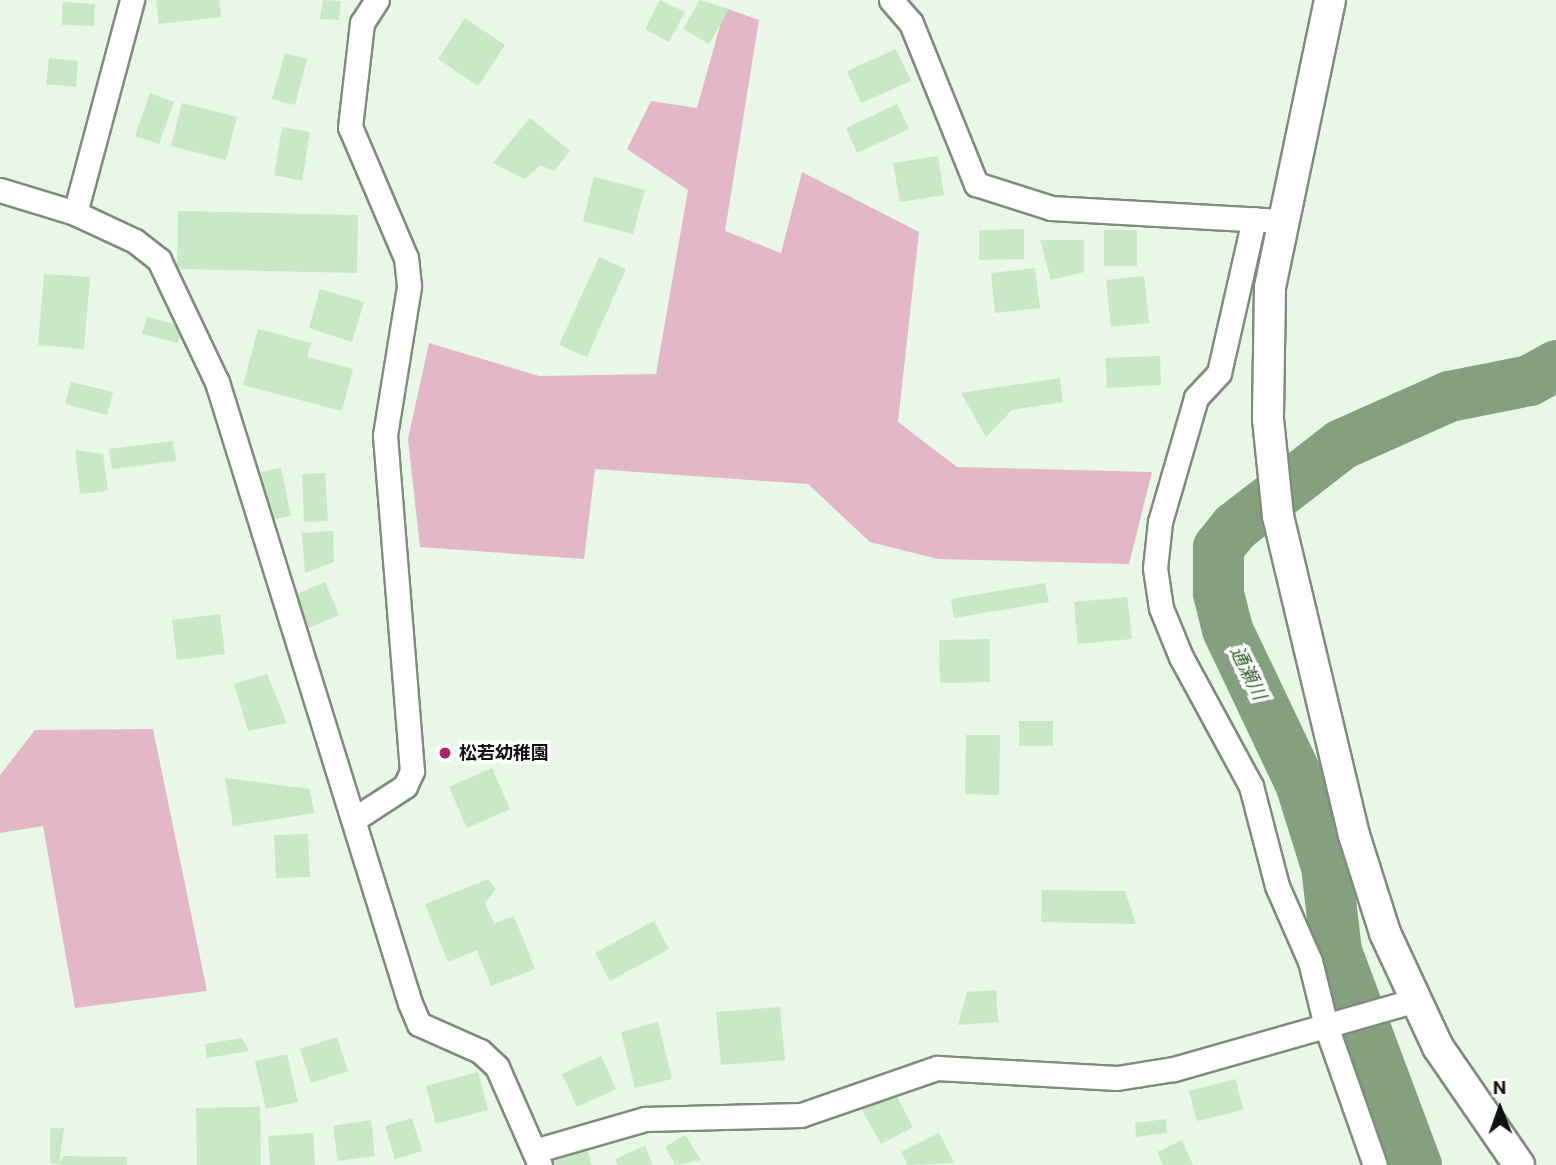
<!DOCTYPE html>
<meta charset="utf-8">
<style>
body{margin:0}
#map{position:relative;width:1556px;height:1165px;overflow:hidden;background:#e8f7e6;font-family:Roboto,"Noto Sans JP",sans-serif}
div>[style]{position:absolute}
.green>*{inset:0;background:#e4b7c8}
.river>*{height:51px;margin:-25.5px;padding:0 25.5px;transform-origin:25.5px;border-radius:25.5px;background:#84a07f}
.building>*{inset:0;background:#c9e8c5}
.roads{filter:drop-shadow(2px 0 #7e8c7c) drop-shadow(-2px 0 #7e8c7c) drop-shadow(0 2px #7e8c7c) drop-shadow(0 -2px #7e8c7c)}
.minor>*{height:23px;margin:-11.5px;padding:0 11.5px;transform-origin:11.5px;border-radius:11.5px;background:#fff}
.tertiary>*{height:30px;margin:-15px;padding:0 15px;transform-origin:15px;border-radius:15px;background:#fff}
.dots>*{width:19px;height:19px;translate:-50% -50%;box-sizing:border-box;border:4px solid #fff;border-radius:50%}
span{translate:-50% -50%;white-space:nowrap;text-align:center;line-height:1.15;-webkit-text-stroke:7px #fff;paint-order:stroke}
.poi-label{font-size:18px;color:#0d120d;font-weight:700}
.left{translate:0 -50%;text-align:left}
.water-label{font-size:19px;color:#376131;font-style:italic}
.north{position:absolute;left:1465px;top:1074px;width:70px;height:70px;-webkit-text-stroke:5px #fff;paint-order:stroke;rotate:359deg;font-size:19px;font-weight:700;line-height:28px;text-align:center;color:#0d120d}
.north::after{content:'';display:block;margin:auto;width:24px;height:32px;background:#0d120d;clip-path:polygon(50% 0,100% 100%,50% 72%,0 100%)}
</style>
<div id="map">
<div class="green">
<i style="clip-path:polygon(725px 8px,759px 20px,725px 231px,781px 253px,802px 172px,919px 232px,898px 422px,957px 467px,1152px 472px,1129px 564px,938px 559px,870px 542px,808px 484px,595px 469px,584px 559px,420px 547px,408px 439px,429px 343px,539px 376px,656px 374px,688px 190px,627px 149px,651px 101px,697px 108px)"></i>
<i style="clip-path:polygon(153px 729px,207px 991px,75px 1008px,43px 826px,0 833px,0 775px,35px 730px)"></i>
</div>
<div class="river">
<i style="left:1416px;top:1165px;width:228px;rotate:-110.5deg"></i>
<i style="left:1336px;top:951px;width:86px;rotate:-96.7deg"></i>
<i style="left:1326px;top:866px;width:87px;rotate:-107.4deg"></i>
<i style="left:1300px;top:783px;width:170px;rotate:-115.4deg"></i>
<i style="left:1227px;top:629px;width:38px;rotate:-104deg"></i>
<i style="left:1218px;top:592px;width:45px;rotate:-90deg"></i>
<i style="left:1218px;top:547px;width:26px;rotate:-51deg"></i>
<i style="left:1234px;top:527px;width:135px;rotate:-37.8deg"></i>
<i style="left:1341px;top:444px;width:118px;rotate:-24deg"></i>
<i style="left:1449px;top:396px;width:82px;rotate:-11.3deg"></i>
<i style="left:1529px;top:380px;width:31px;rotate:-29deg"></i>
</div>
<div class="building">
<i style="clip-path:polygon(156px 0,219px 0,221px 17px,159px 24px)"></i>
<i style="clip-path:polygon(323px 0,341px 1px,339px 20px,320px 19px)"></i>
<i style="clip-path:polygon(660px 0,685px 12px,669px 42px,645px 29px)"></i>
<i style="clip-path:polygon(700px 0,729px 9px,709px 44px,683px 29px)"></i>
<i style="clip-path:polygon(63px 2px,95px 4px,94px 26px,62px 25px)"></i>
<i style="clip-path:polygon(465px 18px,505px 45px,478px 86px,438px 59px)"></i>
<i style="clip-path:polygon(896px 49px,911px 81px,861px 103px,847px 71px)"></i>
<i style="clip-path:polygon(285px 53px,307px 59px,295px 105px,272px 99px)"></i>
<i style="clip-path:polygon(49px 58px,78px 61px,76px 87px,46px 84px)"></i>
<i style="clip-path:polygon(150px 93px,174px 102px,159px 144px,135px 136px)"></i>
<i style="clip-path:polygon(182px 103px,237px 117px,226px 160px,171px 146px)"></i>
<i style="clip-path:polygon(897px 104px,909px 129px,857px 153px,846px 128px)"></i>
<i style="clip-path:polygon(530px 118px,570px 151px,554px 171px,540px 165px,525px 179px,493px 163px)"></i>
<i style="clip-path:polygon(282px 127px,310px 132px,302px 181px,274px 175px)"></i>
<i style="clip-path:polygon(938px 156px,944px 195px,900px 202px,893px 163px)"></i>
<i style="clip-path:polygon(594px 177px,645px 190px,633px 234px,583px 221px)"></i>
<i style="clip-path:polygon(178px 211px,358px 215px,357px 273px,177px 269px)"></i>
<i style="clip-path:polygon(1024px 229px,1024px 259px,979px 260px,979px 230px)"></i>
<i style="clip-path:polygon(1104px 230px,1137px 230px,1137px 266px,1104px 266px)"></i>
<i style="clip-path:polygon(1040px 240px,1084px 240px,1084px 272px,1051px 280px)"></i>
<i style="clip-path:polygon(599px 257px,626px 269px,587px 357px,559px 345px)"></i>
<i style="clip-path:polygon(1035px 268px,1040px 308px,995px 313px,991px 273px)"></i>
<i style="clip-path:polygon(44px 274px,90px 277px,84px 349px,38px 345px)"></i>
<i style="clip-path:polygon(1144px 276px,1149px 323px,1111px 327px,1106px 280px)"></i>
<i style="clip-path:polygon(320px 289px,364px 302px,352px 342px,309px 328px)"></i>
<i style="clip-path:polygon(147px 317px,182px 326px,178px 343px,142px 334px)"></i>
<i style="clip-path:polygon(258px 329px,311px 343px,307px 357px,353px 369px,342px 411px,243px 385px)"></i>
<i style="clip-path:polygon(1160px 356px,1161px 385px,1107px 388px,1105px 358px)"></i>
<i style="clip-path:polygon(1060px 378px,1063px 402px,1012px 410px,986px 437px,961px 393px)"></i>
<i style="clip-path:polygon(71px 382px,113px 392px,107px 415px,65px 404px)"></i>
<i style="clip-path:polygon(173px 441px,176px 461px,112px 469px,109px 449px)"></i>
<i style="clip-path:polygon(75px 450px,103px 454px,108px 491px,80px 494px)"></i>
<i style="clip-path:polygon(281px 468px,291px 516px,264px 521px,255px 473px)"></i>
<i style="clip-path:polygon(325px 473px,328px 521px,304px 522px,302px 474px)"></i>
<i style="clip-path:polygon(333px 531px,334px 562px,305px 573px,302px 533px)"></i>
<i style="clip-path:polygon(325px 582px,339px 615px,304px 630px,290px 597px)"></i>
<i style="clip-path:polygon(1045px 583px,1049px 602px,954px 618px,951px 599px)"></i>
<i style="clip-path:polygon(1127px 597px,1132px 639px,1078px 644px,1074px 602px)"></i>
<i style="clip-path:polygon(220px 614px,225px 654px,177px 660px,172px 620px)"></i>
<i style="clip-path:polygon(990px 639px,990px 682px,940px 683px,939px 640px)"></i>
<i style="clip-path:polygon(267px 674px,287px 723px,248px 731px,234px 684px)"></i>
<i style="clip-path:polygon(1019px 721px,1053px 721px,1053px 746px,1019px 746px)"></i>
<i style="clip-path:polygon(966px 735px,1000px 735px,999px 795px,965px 794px)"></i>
<i style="clip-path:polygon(492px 768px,510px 809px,467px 828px,449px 787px)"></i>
<i style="clip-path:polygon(225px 778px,310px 789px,314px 813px,233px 826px)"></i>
<i style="clip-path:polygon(308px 834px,310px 877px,276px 878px,274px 835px)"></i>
<i style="clip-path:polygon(488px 879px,496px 889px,485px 903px,494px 924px,514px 916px,535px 969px,491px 986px,477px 950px,448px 962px,425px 904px)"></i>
<i style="clip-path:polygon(1042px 890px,1125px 891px,1136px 924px,1041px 922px)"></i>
<i style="clip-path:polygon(654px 921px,669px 949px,610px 981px,595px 953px)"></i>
<i style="clip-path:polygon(996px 990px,998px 1022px,958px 1025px,967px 992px)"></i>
<i style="clip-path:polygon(780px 1007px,785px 1060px,721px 1065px,716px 1012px)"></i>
<i style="clip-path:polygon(658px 1022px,672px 1079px,635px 1088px,621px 1032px)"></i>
<i style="clip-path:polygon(337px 1037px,348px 1071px,311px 1083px,300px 1049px)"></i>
<i style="clip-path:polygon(242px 1038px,249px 1051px,207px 1058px,205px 1044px)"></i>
<i style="clip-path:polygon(287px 1054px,298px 1102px,266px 1109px,255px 1061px)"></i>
<i style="clip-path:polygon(601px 1056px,616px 1089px,577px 1107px,562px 1074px)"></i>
<i style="clip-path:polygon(478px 1072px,488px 1110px,436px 1124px,426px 1086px)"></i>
<i style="clip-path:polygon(1236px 1079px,1243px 1110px,1197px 1121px,1189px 1091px)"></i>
<i style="clip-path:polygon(911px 1082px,911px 1089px,897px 1097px,913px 1127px,881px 1144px,861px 1108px)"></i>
<i style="clip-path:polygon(260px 1107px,261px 1165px,197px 1165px,196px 1108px)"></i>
<i style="clip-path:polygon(412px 1118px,422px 1151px,395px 1159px,385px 1126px)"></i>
<i style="clip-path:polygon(1166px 1119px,1167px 1133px,1136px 1137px,1135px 1123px)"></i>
<i style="clip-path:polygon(371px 1120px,375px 1156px,338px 1161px,333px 1126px)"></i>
<i style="clip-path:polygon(50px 1128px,64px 1128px,59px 1164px,50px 1163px)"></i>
<i style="clip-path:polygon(313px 1133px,315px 1165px,270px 1165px,268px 1136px)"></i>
<i style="clip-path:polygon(939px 1133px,954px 1163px,908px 1165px,901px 1152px)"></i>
<i style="clip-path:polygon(685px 1135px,701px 1160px,676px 1165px,665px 1147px)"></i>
<i style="clip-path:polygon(1182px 1140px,1193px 1165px,1163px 1165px,1157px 1152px)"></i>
<i style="clip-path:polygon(645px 1146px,653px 1165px,618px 1165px,615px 1159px)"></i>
<i style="clip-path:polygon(588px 1151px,592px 1165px,554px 1165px,553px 1159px)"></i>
<i style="clip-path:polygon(64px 1156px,127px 1157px,127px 1165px,58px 1165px)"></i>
</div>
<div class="roads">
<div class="minor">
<i style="left:891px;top:0;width:30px;rotate:49deg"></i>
<i style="left:911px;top:23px;width:174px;rotate:68deg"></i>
<i style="left:976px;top:184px;width:79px;rotate:17.7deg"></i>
<i style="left:1051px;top:208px;width:218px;rotate:3.2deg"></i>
<i style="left:0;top:190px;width:78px;rotate:17deg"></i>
<i style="left:75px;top:213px;width:66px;rotate:25deg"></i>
<i style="left:135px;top:241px;width:31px;rotate:38deg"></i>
<i style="left:159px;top:260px;width:135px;rotate:64.6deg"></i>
<i style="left:217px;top:382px;width:650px;rotate:72.74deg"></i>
<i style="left:410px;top:1003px;width:23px;rotate:67deg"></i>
<i style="left:419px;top:1024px;width:67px;rotate:23.9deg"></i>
<i style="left:480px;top:1051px;width:23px;rotate:43deg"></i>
<i style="left:497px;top:1067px;width:107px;rotate:66.3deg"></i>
<i style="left:75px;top:213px;width:220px;rotate:-75deg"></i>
<i style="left:1254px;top:219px;width:158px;rotate:102.8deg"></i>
<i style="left:1219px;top:373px;width:34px;rotate:133deg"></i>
<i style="left:1196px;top:398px;width:129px;rotate:106.2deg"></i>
<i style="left:1160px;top:522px;width:46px;rotate:96.2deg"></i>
<i style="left:1155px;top:568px;width:40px;rotate:81.5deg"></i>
<i style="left:1161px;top:608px;width:53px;rotate:67.8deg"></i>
<i style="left:1181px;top:657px;width:147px;rotate:61.5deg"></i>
<i style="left:1251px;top:786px;width:103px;rotate:75.4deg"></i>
<i style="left:1277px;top:886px;width:82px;rotate:66.3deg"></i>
<i style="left:1310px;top:961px;width:67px;rotate:76.2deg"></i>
<i style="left:1326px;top:1026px;width:147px;rotate:70.6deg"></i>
<i style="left:356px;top:818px;width:59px;rotate:-33.1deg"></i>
<i style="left:405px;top:786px;width:17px;rotate:-65deg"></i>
<i style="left:412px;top:771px;width:337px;rotate:-94.6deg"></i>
<i style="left:385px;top:435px;width:151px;rotate:-80.8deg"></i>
<i style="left:409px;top:286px;width:28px;rotate:-96deg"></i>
<i style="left:406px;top:258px;width:142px;rotate:-113.1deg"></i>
<i style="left:350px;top:127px;width:105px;rotate:-83.4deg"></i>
<i style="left:362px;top:23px;width:27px;rotate:-57deg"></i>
<i style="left:534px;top:1151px;width:116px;rotate:-16.1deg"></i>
<i style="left:645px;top:1119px;width:156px;rotate:-1.5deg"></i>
<i style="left:801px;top:1115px;width:144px;rotate:-19.1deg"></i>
<i style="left:937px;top:1068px;width:180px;rotate:3.2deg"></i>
<i style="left:1117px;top:1078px;width:58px;rotate:-9deg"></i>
<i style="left:1174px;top:1069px;width:248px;rotate:-15.9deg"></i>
</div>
<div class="tertiary">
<i style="left:1330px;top:0;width:294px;rotate:101.8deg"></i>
<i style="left:1270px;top:288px;width:131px;rotate:90.9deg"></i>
<i style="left:1268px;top:419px;width:98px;rotate:84.1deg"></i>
<i style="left:1278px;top:516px;width:328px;rotate:76.6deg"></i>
<i style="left:1354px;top:835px;width:103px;rotate:72.4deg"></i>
<i style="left:1385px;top:933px;width:126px;rotate:65.1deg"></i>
<i style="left:1438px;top:1047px;width:143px;rotate:55.5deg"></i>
</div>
</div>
<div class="dots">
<i style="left:445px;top:753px;background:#ac266e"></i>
</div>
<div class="poi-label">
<span class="left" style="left:459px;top:753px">松若幼稚園</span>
</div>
<div class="water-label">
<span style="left:1248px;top:673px;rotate:64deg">通瀬川</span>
</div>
<div class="north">N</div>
</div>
